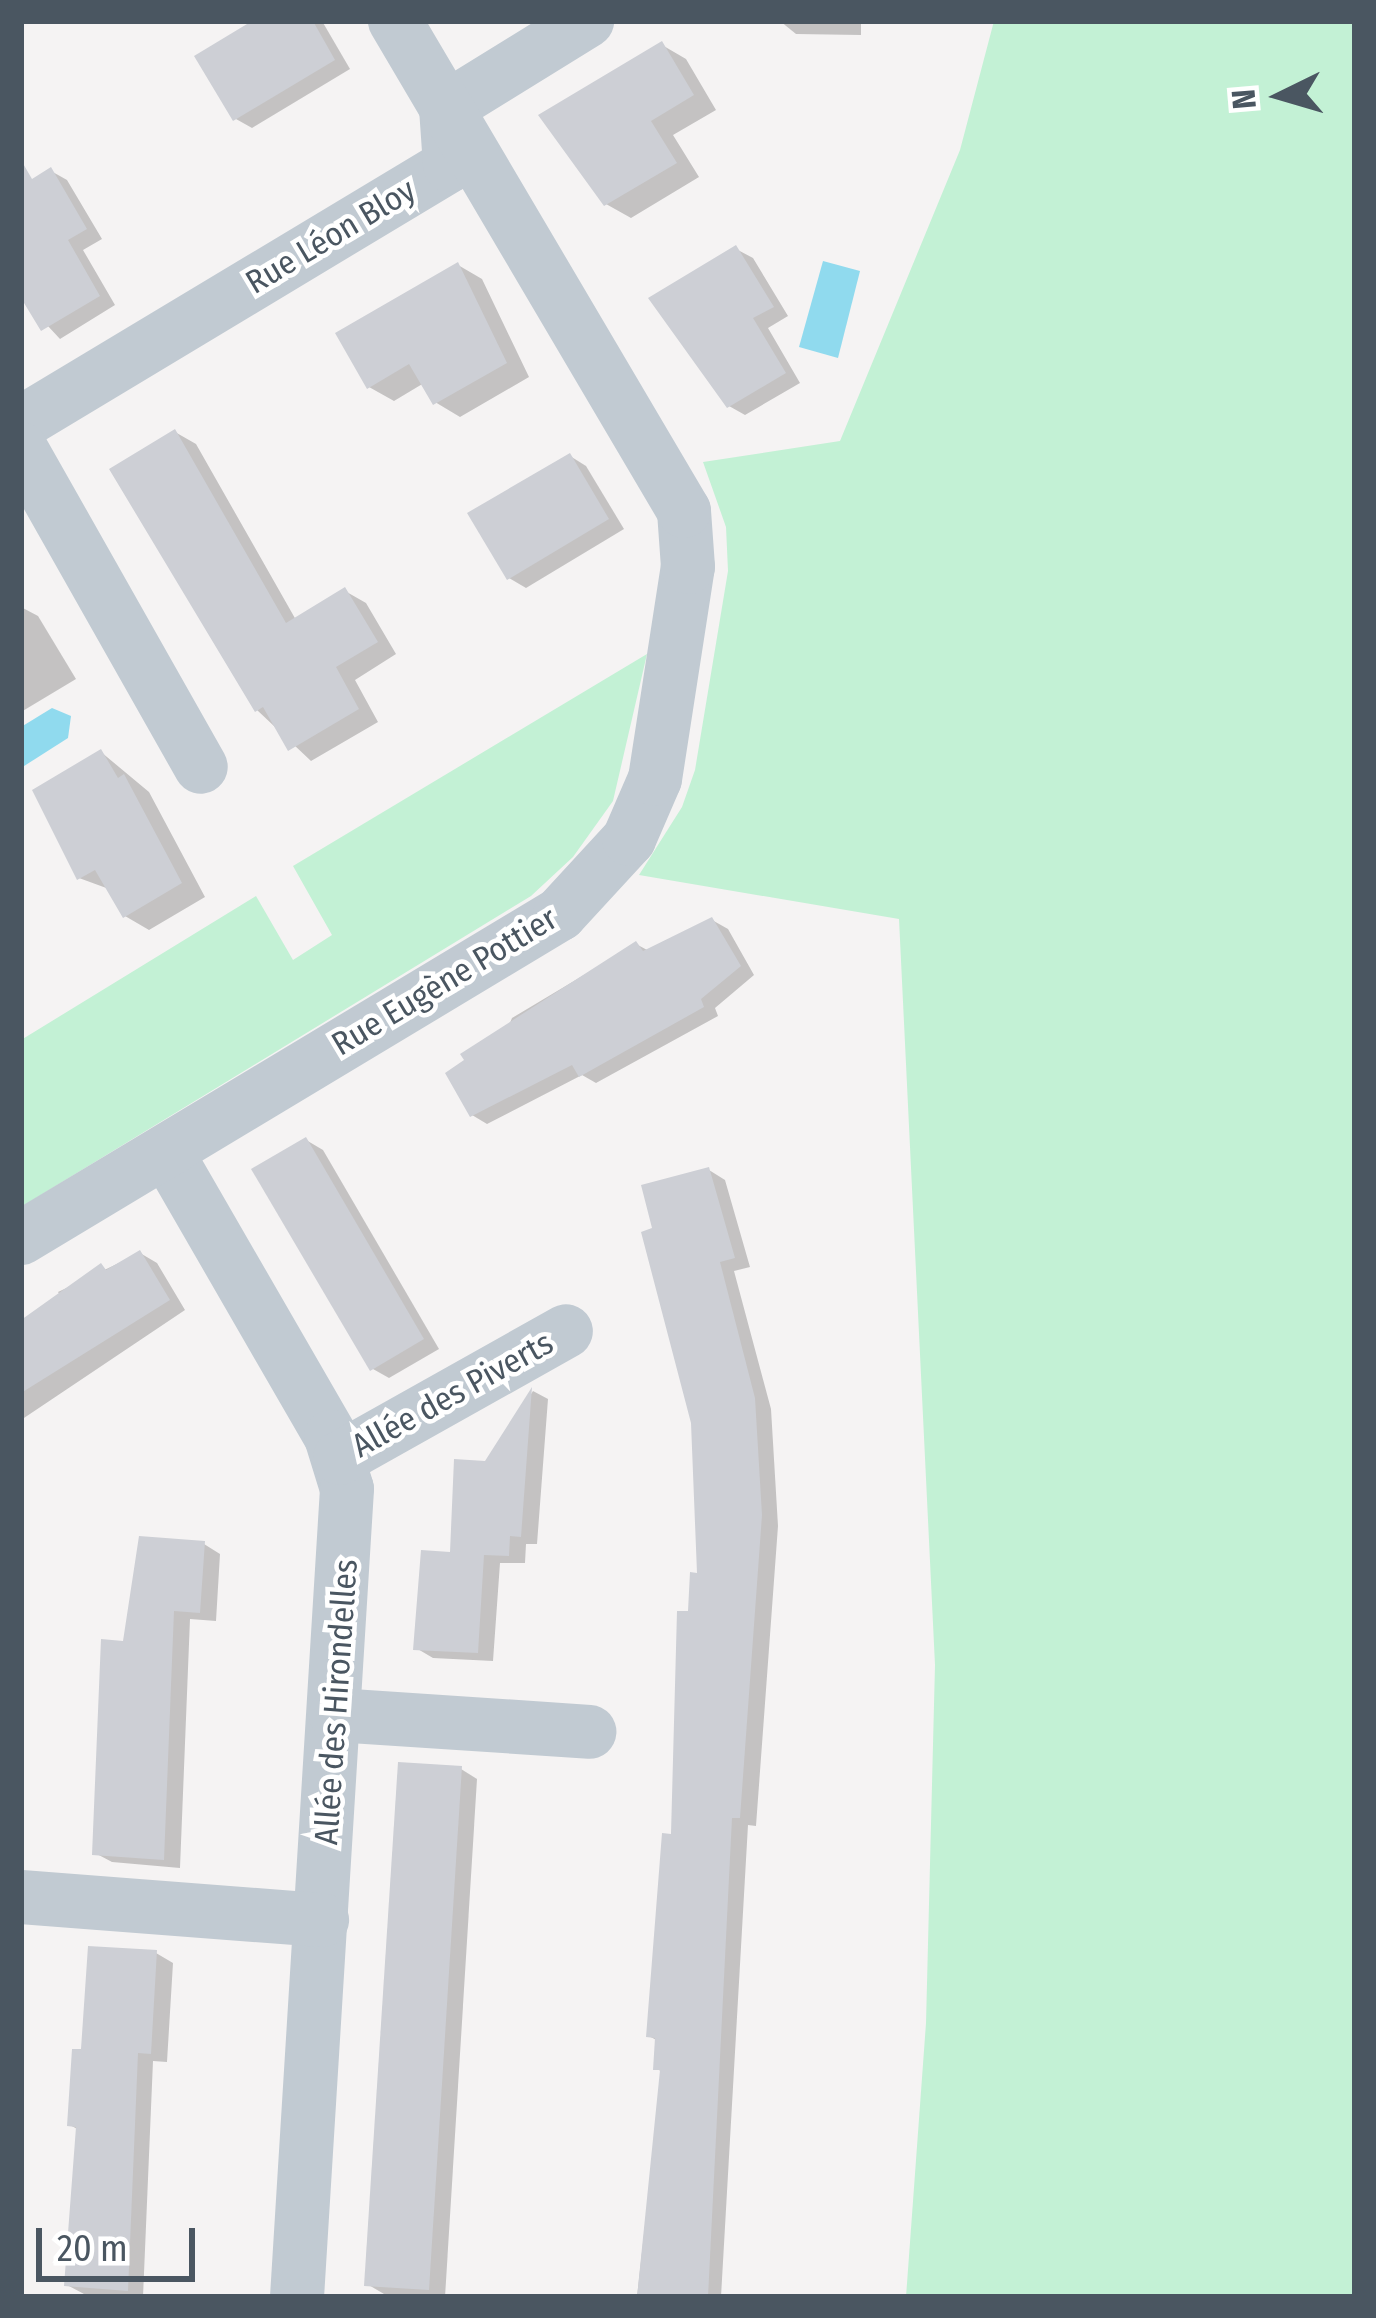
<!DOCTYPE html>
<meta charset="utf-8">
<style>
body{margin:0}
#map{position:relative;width:1376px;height:2318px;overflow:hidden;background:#f5f3f3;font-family:"Fira Sans Condensed",sans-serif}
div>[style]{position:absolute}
.green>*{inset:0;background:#c3f1d5}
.water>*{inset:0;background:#90daee}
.shadow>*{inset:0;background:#0003}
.building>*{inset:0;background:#cdcfd5}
.minor>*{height:54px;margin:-27px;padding:0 27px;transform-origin:27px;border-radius:27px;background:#c1cad2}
span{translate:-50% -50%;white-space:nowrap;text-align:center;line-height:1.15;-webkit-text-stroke:9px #fff;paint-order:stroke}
.street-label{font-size:33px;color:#4a5661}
.frame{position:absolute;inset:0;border:24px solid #4a5661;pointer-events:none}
.north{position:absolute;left:1220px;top:36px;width:120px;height:120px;-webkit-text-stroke:9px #fff;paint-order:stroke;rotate:265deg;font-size:33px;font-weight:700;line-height:48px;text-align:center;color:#4a5661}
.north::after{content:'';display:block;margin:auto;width:42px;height:54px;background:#4a5661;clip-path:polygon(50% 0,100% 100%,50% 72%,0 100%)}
.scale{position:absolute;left:36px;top:2228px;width:159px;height:54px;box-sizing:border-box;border:6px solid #4a5661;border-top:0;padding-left:15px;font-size:36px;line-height:42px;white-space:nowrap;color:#4a5661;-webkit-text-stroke:9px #fff;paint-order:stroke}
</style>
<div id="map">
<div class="green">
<i style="clip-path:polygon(994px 21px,1355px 21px,1355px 2297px,906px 2297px,926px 2023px,935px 1665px,899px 919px,639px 875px,682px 807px,695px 770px,728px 571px,726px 527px,703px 462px,840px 441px,960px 150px)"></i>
<i style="clip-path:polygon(647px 654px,613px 801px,573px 857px,531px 896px,21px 1207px,21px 1040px,256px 896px,293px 960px,332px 935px,293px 866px)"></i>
</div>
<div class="water">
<i style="clip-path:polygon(823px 261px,860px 271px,838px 358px,799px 347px)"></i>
<i style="clip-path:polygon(52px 708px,71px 716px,68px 738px,21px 768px,21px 727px)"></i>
</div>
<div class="shadow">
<i style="clip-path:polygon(257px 21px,322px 21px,350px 69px,252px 128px,236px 119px)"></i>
<i style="clip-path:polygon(780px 21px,861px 21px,861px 35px,796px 34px)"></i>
<i style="clip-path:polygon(662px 45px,686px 59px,716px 110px,673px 135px,699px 177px,631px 218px,606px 204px)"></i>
<i style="clip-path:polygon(51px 171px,67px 180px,102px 239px,83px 250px,115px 305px,60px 339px,21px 297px,21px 189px)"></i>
<i style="clip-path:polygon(736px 249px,753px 258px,788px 316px,768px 328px,800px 383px,745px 415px,729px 406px)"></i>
<i style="clip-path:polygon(458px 265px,482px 279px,529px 377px,460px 417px,435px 402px,424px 383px,394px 401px,369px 387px)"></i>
<i style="clip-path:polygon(175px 432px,196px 444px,296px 620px,345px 591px,366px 603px,396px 654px,355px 680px,378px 722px,311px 761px,257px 710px)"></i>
<i style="clip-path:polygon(570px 456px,586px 466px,624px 529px,526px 588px,509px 578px)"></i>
<i style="clip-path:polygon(21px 607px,38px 616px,76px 679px,21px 712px)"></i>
<i style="clip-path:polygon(101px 752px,149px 792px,205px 897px,149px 930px,125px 916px,109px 889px,79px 878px)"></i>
<i style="clip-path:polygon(712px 920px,728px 929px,754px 975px,715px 1008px,718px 1016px,596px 1083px,582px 1075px,487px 1124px,472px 1115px,512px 1018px,636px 944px,649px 951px)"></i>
<i style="clip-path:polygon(306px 1140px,323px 1150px,439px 1349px,389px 1378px,373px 1369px)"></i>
<i style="clip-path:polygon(709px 1170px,725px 1180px,750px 1267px,734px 1271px,771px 1409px,778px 1526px,756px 1826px,748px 1825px,721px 2297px,637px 2297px,662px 2072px,656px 2068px,658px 2041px,649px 2036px,700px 1576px,694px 1422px,655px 1230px)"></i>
<i style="clip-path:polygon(140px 1253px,157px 1263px,185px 1310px,21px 1420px,21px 1323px,62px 1298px,58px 1292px)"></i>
<i style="clip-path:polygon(533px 1391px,548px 1399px,537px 1544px,526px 1544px,525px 1563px,500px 1563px,493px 1661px,433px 1658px,416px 1648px,486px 1464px)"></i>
<i style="clip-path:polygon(204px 1544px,220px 1554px,216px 1621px,190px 1619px,180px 1868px,112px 1862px,95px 1853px,126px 1644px)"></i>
<i style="clip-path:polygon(461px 1769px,477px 1779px,445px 2297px,384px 2294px,367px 2284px)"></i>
<i style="clip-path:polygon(156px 1953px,173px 1963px,167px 2062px,153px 2061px,143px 2297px,84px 2294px,67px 2285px,79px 2130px,70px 2125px,84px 2053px)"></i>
</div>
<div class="building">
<i style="clip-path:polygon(252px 21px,313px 21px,335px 60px,233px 121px,194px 56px)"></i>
<i style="clip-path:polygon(662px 41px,694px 95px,651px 121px,677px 163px,604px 206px,538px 115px)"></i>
<i style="clip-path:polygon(21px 160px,32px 179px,51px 167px,87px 229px,68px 240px,100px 296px,41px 331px,21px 298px)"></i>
<i style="clip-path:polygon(736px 245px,774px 307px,753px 318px,786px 373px,727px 408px,648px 298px)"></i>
<i style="clip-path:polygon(458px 262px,507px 363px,433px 405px,409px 364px,367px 389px,335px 333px)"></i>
<i style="clip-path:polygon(175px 429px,286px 623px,345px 587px,378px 642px,336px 667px,359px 709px,288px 751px,263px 707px,255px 712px,109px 469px)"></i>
<i style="clip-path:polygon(570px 453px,609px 519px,507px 580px,467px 513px)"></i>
<i style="clip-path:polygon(101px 749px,118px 778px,124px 774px,182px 883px,123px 918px,95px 870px,77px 880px,32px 790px)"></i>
<i style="clip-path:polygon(712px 917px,741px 966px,701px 999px,704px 1007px,579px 1077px,572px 1065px,470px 1117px,445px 1073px,464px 1060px,460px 1054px,636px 941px,643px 951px)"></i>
<i style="clip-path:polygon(306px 1137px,424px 1339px,370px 1371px,251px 1169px)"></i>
<i style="clip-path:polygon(709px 1167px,735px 1258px,720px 1262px,755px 1398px,762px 1515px,740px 1818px,732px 1818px,708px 2297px,637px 2297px,660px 2070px,653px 2070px,655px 2038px,646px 2037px,662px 1833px,671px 1834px,677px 1611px,688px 1611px,690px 1572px,697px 1573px,691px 1423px,641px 1232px,652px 1228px,641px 1185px)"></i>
<i style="clip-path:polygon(140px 1250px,170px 1300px,21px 1393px,21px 1320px,101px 1263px,106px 1270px)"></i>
<i style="clip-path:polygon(532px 1387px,521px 1537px,510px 1536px,509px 1556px,484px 1555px,478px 1653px,413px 1650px,421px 1550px,450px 1552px,454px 1459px,485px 1461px)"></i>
<i style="clip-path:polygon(139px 1536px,205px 1541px,200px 1613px,174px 1611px,164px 1860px,92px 1855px,101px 1639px,123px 1641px)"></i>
<i style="clip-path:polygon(398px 1762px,462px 1766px,429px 2290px,364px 2286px)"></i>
<i style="clip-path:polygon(88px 1946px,157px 1950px,151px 2054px,138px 2053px,128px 2291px,64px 2286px,76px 2127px,67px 2126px,72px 2049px,81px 2049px)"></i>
</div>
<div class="minor">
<i style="left:446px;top:108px;width:166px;rotate:-31.7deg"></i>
<i style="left:21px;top:423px;width:501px;rotate:-31.02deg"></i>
<i style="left:450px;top:165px;width:57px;rotate:-94deg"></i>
<i style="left:21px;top:449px;width:365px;rotate:60.5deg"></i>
<i style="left:167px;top:1153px;width:328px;rotate:60deg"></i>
<i style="left:331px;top:1437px;width:54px;rotate:72.9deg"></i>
<i style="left:347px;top:1489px;width:810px;rotate:93.54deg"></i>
<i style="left:21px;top:1238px;width:629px;rotate:-31.01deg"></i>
<i style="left:560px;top:914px;width:102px;rotate:-47.4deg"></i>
<i style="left:629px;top:839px;width:65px;rotate:-66.6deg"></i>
<i style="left:655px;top:779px;width:215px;rotate:-81.2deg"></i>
<i style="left:688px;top:567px;width:56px;rotate:-94.1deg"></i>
<i style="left:684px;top:511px;width:569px;rotate:-120.53deg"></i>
<i style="left:340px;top:1458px;width:259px;rotate:-29.3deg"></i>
<i style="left:336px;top:1715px;width:254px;rotate:3.8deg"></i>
<i style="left:21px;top:1897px;width:302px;rotate:4.4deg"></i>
</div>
<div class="street-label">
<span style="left:331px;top:237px;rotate:-31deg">Rue Léon Bloy</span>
<span style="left:445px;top:982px;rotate:-31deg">Rue Eugène Pottier</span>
<span style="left:453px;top:1395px;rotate:-29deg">Allée des Piverts</span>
<span style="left:337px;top:1702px;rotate:-86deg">Allée des Hirondelles</span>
</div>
<div class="frame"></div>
<div class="north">N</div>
<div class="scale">20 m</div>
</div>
